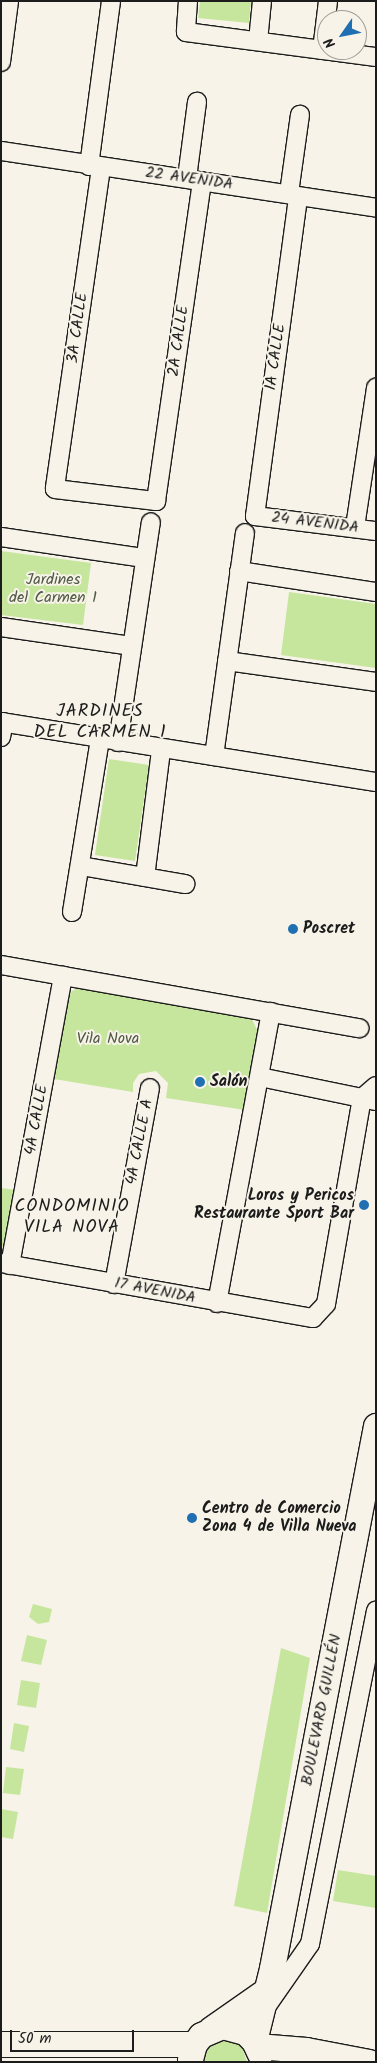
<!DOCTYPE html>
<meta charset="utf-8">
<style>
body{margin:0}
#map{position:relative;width:377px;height:2063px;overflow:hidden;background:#f7f3e8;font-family:Kalam,sans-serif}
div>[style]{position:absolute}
.green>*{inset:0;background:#c6e69e}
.roads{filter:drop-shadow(1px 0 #1c1c1c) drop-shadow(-1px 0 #1c1c1c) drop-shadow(0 1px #1c1c1c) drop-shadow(0 -1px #1c1c1c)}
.street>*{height:18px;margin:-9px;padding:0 9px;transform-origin:9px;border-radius:9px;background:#f7f3e8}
.secondary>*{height:25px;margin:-12.5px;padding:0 12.5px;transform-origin:12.5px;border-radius:12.5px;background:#f7f3e8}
.dots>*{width:14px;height:14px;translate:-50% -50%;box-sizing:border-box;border:2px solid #f7f3e8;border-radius:50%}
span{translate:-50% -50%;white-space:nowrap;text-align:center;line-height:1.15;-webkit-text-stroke:4px #f7f3e8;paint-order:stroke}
.street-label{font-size:16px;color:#1c1c1c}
.park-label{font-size:16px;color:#4f5943}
.poi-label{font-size:16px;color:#1c1c1c;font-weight:700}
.left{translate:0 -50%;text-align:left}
.right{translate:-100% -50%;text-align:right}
.neighbourhood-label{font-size:18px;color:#1c1c1c;letter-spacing:1px}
.frame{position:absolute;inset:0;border:2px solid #1c1c1c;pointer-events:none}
.north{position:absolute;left:317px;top:10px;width:50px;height:50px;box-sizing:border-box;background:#f7f3e8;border:1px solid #9f9d96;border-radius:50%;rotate:237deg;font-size:14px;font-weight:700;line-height:20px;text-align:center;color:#1c1c1c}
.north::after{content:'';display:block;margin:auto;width:18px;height:22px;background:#1f6fb2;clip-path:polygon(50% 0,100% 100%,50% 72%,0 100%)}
.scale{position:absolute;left:10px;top:2030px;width:124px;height:22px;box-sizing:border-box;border:2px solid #1c1c1c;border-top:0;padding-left:6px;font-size:15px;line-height:18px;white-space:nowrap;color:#1c1c1c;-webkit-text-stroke:4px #f7f3e8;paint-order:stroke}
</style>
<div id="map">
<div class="green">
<i style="clip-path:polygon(200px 1px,251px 1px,249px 23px,198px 18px)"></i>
<i style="clip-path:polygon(1px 551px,91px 563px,83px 625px,1px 615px)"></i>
<i style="clip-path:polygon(289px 592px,376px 604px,376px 668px,281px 655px)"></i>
<i style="clip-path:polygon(109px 759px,149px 765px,135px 861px,95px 855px)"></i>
<i style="clip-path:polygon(82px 986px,251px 1017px,258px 1032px,245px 1110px,166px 1098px,168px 1083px,156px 1071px,139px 1074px,133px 1083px,133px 1092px,54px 1079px,65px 1004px,72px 991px)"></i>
<i style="clip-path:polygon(1px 1188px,15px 1190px,7px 1240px,1px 1248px)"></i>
<i style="clip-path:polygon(33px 1604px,52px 1609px,49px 1622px,38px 1624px,29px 1617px)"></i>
<i style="clip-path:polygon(27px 1635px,47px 1640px,41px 1665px,21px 1661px)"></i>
<i style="clip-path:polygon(281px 1648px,310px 1658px,267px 1913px,234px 1906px)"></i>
<i style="clip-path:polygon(21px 1680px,40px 1683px,36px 1708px,17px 1705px)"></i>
<i style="clip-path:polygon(14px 1723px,29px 1726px,24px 1752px,10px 1749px)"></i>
<i style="clip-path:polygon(6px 1767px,24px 1769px,20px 1795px,3px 1793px)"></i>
<i style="clip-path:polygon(1px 1809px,18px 1812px,13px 1839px,1px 1837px)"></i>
<i style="clip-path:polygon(338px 1870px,376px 1876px,376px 1908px,333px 1901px)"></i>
<i style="clip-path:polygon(221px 2038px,236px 2041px,242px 2047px,247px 2062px,200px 2062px,206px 2045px)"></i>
</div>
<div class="roads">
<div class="street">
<i style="left:188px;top:1px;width:31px;rotate:94deg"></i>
<i style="left:186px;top:32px;width:192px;rotate:7.5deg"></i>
<i style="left:258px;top:41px;width:40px;rotate:-84.3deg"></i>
<i style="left:322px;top:50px;width:49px;rotate:-83deg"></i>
<i style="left:1px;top:62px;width:62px;rotate:-82.5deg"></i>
<i style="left:1px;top:151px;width:379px;rotate:8.6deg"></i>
<i style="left:89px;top:166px;width:166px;rotate:-82.4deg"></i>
<i style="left:101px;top:168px;width:324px;rotate:98.2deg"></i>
<i style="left:55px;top:489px;width:102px;rotate:6.8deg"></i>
<i style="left:156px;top:501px;width:323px;rotate:-81.8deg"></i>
<i style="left:187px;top:178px;width:77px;rotate:-82.5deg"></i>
<i style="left:289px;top:193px;width:79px;rotate:-82deg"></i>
<i style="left:298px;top:198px;width:321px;rotate:97.7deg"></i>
<i style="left:255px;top:516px;width:122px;rotate:7.1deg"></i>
<i style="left:355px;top:527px;width:141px;rotate:-81.4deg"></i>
<i style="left:1px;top:537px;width:145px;rotate:8.4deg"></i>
<i style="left:239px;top:571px;width:139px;rotate:8.7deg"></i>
<i style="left:1px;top:627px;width:131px;rotate:8.3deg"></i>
<i style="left:227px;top:661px;width:150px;rotate:8deg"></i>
<i style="left:1px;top:722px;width:380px;rotate:9.1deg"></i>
<i style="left:1px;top:737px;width:15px;rotate:-79deg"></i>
<i style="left:118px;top:742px;width:222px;rotate:-81.5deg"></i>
<i style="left:214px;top:756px;width:225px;rotate:-82.1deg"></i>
<i style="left:81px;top:866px;width:106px;rotate:9.8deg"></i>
<i style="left:145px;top:877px;width:128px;rotate:-82.8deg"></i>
<i style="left:72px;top:912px;width:175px;rotate:-80.8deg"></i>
<i style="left:1px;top:965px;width:364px;rotate:10deg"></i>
<i style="left:260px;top:1077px;width:118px;rotate:11.7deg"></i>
<i style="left:362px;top:1098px;width:18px;rotate:-41deg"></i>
<i style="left:1px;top:1263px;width:317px;rotate:10deg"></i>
<i style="left:313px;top:1318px;width:19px;rotate:-47deg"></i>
<i style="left:326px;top:1304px;width:209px;rotate:-80.1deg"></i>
<i style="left:10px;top:1265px;width:294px;rotate:-79.6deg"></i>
<i style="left:114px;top:1284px;width:199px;rotate:-79.6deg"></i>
<i style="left:217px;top:1303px;width:296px;rotate:-79.5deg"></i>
<i style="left:266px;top:2007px;width:77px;rotate:-55.1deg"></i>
<i style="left:310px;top:1944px;width:340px;rotate:-78.8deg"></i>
</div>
<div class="secondary">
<i style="left:211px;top:2029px;width:65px;rotate:-34.9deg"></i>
<i style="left:254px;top:2041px;width:75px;rotate:-76.1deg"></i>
<i style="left:272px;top:1968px;width:552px;rotate:-79.14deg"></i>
<i style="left:1px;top:2044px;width:193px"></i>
<i style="left:257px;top:2046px;width:49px;rotate:4.7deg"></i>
<i style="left:306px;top:2050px;width:64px;rotate:10.8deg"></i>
<i style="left:190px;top:2059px;width:16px;rotate:-75deg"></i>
<i style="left:194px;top:2044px;width:11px;rotate:-52deg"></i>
<i style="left:201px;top:2035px;width:23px;rotate:-23deg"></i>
<i style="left:222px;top:2026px;width:24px;rotate:15deg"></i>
<i style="left:245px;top:2032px;width:13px;rotate:45deg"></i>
<i style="left:254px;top:2041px;width:14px;rotate:65deg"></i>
</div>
</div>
<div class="dots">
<i style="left:293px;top:929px;background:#1f6fb2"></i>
<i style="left:200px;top:1082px;background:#1f6fb2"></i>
<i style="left:364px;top:1205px;background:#1f6fb2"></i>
<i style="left:192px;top:1518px;background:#1f6fb2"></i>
</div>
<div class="street-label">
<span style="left:189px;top:179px;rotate:8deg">22 AVENIDA</span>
<span style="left:78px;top:328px;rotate:-82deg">3A CALLE</span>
<span style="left:179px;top:341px;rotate:-82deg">2A CALLE</span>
<span style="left:276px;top:357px;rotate:-82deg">1A CALLE</span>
<span style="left:315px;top:523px;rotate:7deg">24 AVENIDA</span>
<span style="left:37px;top:1120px;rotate:-80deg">4A CALLE</span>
<span style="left:140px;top:1142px;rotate:-79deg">4A CALLE A</span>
<span style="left:155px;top:1291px;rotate:11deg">17 AVENIDA</span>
<span style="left:322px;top:1710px;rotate:-79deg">BOULEVARD GUILLÉN</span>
</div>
<div class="park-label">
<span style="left:53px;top:589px">Jardines<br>del Carmen 1</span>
<span style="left:108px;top:1039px">Vila Nova</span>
</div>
<div class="poi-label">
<span class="left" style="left:303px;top:929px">Poscret</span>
<span class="left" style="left:210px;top:1082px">Salón</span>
<span class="right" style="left:354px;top:1205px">Loros y Pericos<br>Restaurante Sport Bar</span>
<span class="left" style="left:202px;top:1518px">Centro de Comercio<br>Zona 4 de Villa Nueva</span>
</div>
<div class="neighbourhood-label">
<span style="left:100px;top:723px">JARDINES<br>DEL CARMEN 1</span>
<span style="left:72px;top:1218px">CONDOMINIO<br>VILA NOVA</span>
</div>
<div class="frame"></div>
<div class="north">N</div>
<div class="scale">50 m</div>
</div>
